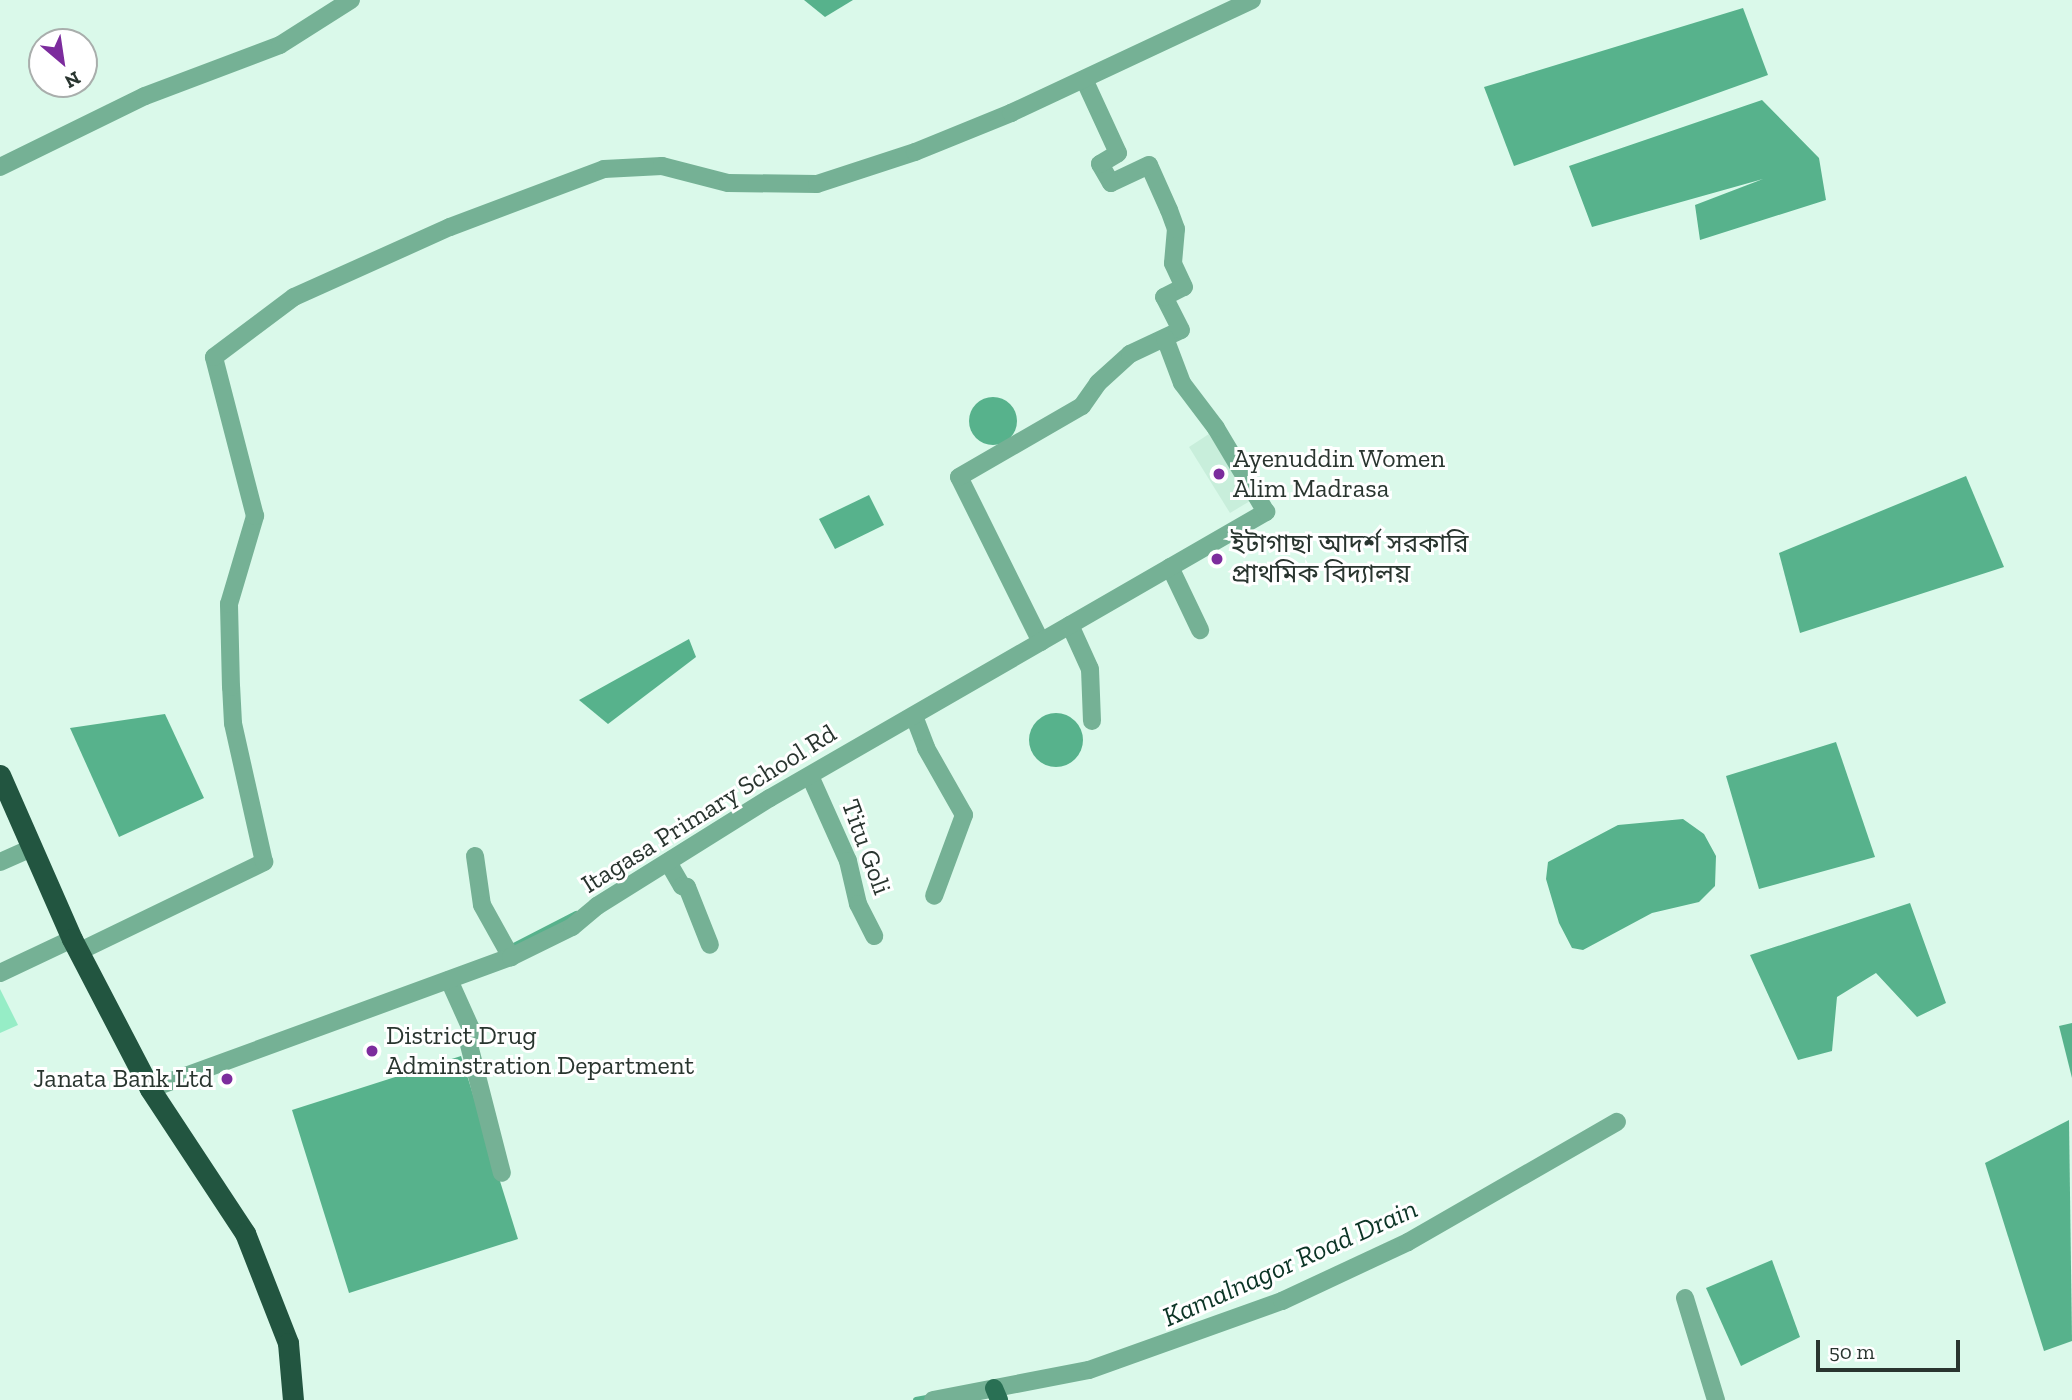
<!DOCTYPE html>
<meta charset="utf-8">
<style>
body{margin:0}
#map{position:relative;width:2072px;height:1400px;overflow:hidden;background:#daf9ea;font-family:"Zilla Slab","Noto Sans Bengali",serif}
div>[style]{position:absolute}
.built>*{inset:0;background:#c8eedb}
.green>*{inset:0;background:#96edc6}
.water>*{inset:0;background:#57b28c}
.round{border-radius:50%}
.stream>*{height:6px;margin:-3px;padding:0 3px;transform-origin:3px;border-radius:3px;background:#57b28c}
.minor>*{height:18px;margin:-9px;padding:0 9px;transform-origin:9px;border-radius:9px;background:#75b195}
.major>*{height:18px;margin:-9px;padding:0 9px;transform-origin:9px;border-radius:9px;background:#297054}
.highway>*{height:21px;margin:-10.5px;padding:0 10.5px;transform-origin:10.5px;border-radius:10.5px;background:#225540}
.dots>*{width:19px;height:19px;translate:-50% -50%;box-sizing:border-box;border:4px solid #fff;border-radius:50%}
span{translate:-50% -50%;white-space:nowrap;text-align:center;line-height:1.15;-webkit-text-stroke:6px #fff;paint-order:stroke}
.poi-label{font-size:26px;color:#29352f}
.left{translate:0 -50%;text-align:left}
.right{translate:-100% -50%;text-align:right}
.street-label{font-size:26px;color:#29352f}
.water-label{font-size:28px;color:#0b3425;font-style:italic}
.north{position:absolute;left:28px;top:28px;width:70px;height:70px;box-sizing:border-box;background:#fff;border:2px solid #a9aeac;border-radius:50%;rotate:151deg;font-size:19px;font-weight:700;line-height:28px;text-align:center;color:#29352f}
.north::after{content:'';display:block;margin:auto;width:24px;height:32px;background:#7c2c9d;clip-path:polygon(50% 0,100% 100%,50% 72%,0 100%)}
.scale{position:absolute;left:1816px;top:1340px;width:144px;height:32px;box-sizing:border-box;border:4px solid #29352f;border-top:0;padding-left:9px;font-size:21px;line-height:24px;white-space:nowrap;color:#29352f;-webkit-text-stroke:5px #fff;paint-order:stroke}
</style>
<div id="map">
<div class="built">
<i style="clip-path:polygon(1209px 434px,1250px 501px,1230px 513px,1189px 447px)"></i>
</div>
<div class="green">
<i style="clip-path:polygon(0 989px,18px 1025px,0 1033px)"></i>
</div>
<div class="water">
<i style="clip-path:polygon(804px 0,853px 0,825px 17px)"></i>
<i style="clip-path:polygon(1743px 8px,1768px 75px,1514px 166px,1484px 87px)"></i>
<i style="clip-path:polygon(1762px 100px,1819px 158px,1826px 200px,1700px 240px,1695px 205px,1763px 179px,1592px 227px,1569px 166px)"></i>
<i class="round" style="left:969px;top:397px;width:48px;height:48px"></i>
<i style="clip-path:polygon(1966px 476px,2004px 567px,1800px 633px,1779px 553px)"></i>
<i style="clip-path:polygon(869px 495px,884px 525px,835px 549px,819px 519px)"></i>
<i style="clip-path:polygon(689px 639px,696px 657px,608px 724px,579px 700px)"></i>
<i class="round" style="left:1029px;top:713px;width:54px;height:54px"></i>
<i style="clip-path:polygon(165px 714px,204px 798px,119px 837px,70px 728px)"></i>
<i style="clip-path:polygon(1836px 742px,1875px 857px,1759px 889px,1726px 776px)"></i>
<i style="clip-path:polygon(1683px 819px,1704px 834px,1716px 856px,1715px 886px,1699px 902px,1652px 913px,1583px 950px,1572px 948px,1559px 923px,1546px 879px,1548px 862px,1618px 825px)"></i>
<i style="clip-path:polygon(1910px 903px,1946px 1003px,1917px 1017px,1876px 973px,1837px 997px,1832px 1051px,1798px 1060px,1750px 955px)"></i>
<i style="clip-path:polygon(2072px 1023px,2072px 1078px,2059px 1026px)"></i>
<i style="clip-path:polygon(461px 1056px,518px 1239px,349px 1293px,292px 1110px)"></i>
<i style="clip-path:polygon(2069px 1120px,2072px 1341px,2044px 1351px,1985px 1163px)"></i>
<i style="clip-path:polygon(1772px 1260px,1800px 1337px,1741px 1366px,1706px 1288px)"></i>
</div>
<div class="stream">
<i style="left:514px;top:946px;width:70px;rotate:-27.3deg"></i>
<i style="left:916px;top:1400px;width:15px;rotate:-11deg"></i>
</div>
<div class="minor">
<i style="left:0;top:167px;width:161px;rotate:-26.1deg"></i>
<i style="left:145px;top:96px;width:144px;rotate:-20.7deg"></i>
<i style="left:280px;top:45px;width:84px;rotate:-32.4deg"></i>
<i style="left:1170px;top:567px;width:70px;rotate:64.5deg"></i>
<i style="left:1070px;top:625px;width:48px;rotate:65.6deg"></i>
<i style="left:1090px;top:669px;width:52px;rotate:87.8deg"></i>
<i style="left:1041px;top:642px;width:184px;rotate:-116.4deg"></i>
<i style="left:959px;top:477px;width:142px;rotate:-30deg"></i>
<i style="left:1082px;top:406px;width:28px;rotate:-55deg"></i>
<i style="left:1098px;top:383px;width:43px;rotate:-42.2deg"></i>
<i style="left:1130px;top:354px;width:56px;rotate:-25.2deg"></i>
<i style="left:1181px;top:330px;width:37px;rotate:-117deg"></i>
<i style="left:1164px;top:297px;width:22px;rotate:-27deg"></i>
<i style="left:1184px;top:287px;width:26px;rotate:-115deg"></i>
<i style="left:1173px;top:263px;width:34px;rotate:-85deg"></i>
<i style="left:1176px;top:229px;width:20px;rotate:-110deg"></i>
<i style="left:1169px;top:210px;width:49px;rotate:-114deg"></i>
<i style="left:1149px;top:165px;width:42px;rotate:154.7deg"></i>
<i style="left:1111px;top:183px;width:22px;rotate:-120deg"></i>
<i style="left:1100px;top:164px;width:21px;rotate:-31deg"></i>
<i style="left:1118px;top:153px;width:81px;rotate:-114.7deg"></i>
<i style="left:914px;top:716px;width:34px;rotate:69deg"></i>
<i style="left:926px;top:748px;width:77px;rotate:60.4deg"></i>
<i style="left:964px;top:815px;width:86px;rotate:110.3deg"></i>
<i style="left:810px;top:776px;width:93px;rotate:65.9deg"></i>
<i style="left:848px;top:861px;width:44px;rotate:76.9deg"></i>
<i style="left:858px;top:904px;width:36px;rotate:63deg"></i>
<i style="left:475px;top:856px;width:49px;rotate:81.9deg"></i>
<i style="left:482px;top:905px;width:60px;rotate:60.9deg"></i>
<i style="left:0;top:862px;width:34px;rotate:-24deg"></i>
<i style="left:668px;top:862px;width:28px;rotate:60deg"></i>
<i style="left:682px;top:886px;width:5px;rotate:11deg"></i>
<i style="left:687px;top:887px;width:62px;rotate:68.4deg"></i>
<i style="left:78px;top:952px;width:207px;rotate:-25.8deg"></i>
<i style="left:264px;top:862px;width:142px;rotate:-102.6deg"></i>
<i style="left:233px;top:723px;width:36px;rotate:-93deg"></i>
<i style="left:231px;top:687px;width:83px;rotate:-91.4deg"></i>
<i style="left:229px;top:604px;width:92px;rotate:-73.5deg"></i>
<i style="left:255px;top:516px;width:164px;rotate:-104.5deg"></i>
<i style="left:214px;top:357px;width:100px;rotate:-36.9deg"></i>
<i style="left:294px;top:297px;width:171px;rotate:-24.2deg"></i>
<i style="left:450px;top:227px;width:165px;rotate:-20.6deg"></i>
<i style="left:604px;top:169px;width:58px;rotate:-3deg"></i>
<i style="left:662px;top:166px;width:68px;rotate:14.4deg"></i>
<i style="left:728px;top:183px;width:89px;rotate:0.6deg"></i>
<i style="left:817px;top:184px;width:103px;rotate:-18.1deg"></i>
<i style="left:915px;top:152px;width:104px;rotate:-22.1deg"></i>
<i style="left:1011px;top:113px;width:266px;rotate:-25.1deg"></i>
<i style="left:0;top:973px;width:80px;rotate:-25.3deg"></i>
<i style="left:449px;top:980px;width:54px;rotate:65.8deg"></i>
<i style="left:471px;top:1029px;width:12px;rotate:104deg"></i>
<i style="left:468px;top:1041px;width:136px;rotate:75.6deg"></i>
<i style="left:150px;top:1089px;width:384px;rotate:-20.1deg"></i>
<i style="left:511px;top:957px;width:68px;rotate:-26.2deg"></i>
<i style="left:572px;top:927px;width:33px;rotate:-40deg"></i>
<i style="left:597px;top:906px;width:204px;rotate:-32deg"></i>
<i style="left:770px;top:798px;width:573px;rotate:-29.97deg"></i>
<i style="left:1266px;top:512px;width:98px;rotate:-120.8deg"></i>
<i style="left:1216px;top:428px;width:56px;rotate:-127.1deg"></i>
<i style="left:1182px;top:383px;width:48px;rotate:-110.7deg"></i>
<i style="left:1685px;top:1298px;width:107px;rotate:73.1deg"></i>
<i style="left:933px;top:1400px;width:159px;rotate:-10.9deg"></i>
<i style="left:1089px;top:1370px;width:205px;rotate:-19.7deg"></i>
<i style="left:1282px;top:1301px;width:139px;rotate:-25.1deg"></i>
<i style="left:1408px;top:1242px;width:241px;rotate:-29.9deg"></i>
</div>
<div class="major">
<i style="left:994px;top:1388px;width:13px;rotate:67deg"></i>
</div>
<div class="highway">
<i style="left:0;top:775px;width:179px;rotate:66.3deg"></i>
<i style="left:72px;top:939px;width:169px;rotate:62.5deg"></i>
<i style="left:150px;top:1089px;width:173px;rotate:56.6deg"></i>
<i style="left:245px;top:1233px;width:118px;rotate:68.6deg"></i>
<i style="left:288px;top:1343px;width:57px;rotate:85deg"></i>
</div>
<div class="dots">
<i style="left:1219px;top:474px;background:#7c2c9d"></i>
<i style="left:1217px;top:559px;background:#7c2c9d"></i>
<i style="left:372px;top:1051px;background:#7c2c9d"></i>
<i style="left:227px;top:1079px;background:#7c2c9d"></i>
</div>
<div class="poi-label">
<span class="left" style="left:1233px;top:474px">Ayenuddin Women<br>Alim Madrasa</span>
<span class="left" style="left:1231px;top:559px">ইটাগাছা আদর্শ সরকারি<br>প্রাথমিক বিদ্যালয়</span>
<span class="left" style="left:386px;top:1051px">District Drug<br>Adminstration Department</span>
<span class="right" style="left:213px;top:1079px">Janata Bank Ltd</span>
</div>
<div class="street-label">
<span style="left:709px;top:809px;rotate:-32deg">Itagasa Primary School Rd</span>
<span style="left:866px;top:847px;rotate:70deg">Titu Goli</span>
</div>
<div class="water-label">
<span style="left:1290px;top:1263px;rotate:-24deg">Kamalnagor Road Drain</span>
</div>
<div class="north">N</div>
<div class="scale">50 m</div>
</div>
